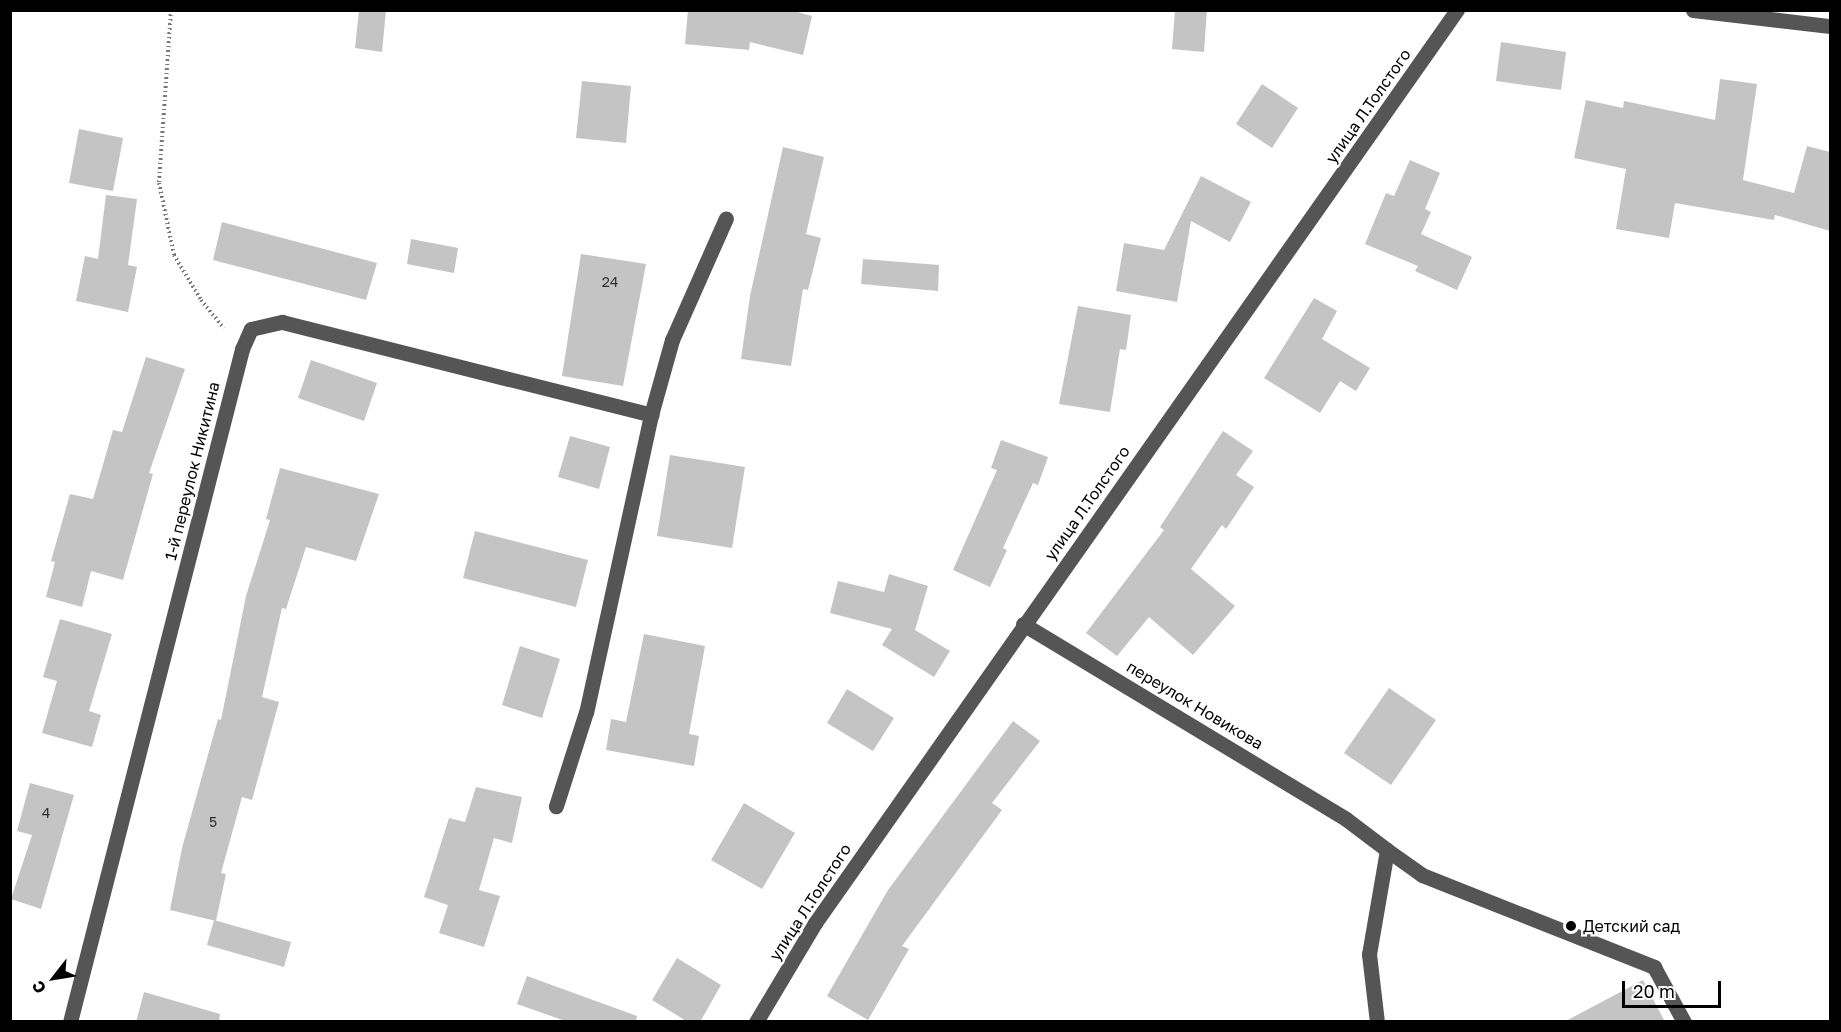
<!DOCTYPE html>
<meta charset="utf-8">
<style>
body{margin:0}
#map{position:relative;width:1841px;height:1032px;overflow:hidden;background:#fff;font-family:"Golos Text",sans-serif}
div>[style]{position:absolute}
.building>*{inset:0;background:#c4c4c4}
.path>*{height:4px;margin-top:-2px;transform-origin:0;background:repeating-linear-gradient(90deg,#777 0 1.5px,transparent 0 4.5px)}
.minor>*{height:15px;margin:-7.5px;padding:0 7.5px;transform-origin:7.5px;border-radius:7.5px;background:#555}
.dots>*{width:16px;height:16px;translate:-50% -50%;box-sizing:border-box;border:3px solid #fff;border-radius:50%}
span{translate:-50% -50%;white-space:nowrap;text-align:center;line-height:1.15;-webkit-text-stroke:4.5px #fff;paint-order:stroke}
.number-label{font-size:14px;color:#313131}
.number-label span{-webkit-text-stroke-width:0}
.street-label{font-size:16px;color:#000}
.poi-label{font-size:16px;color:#000}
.left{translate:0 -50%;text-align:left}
.frame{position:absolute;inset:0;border:12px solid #000;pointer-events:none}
.north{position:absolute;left:24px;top:948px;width:60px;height:60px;-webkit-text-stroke:4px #fff;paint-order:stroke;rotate:239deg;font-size:16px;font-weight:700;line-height:24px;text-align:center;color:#000}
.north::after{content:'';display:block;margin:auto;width:21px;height:27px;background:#000;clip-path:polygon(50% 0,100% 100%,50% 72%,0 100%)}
.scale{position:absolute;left:1622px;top:981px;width:99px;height:27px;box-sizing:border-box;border:3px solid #000;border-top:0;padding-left:8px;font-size:18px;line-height:21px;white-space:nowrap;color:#000;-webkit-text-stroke:4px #fff;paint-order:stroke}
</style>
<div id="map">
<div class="building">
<i style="clip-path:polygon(359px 10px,386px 10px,382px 52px,355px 48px)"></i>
<i style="clip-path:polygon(688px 10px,790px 10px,812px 16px,803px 55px,750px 42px,749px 50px,685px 44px)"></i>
<i style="clip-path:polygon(1175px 10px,1207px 10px,1204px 52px,1172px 49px)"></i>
<i style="clip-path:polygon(1501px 42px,1566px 52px,1561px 90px,1496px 81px)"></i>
<i style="clip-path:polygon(1720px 79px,1757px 84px,1743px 180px,1794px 193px,1807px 146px,1830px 152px,1830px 231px,1775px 215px,1774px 220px,1675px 203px,1669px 238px,1616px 229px,1626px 169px,1574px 158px,1586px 100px,1623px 108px,1624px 101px,1715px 120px)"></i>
<i style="clip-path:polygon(582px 81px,631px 86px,626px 143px,576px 138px)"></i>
<i style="clip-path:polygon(1262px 84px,1298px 108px,1272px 148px,1236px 124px)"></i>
<i style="clip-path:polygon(79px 129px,123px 138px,113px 191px,69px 183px)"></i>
<i style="clip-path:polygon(783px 147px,824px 157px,806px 234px,821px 238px,808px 290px,803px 289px,791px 366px,741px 359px,750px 296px)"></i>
<i style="clip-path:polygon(1410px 160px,1440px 173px,1425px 209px,1431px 212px,1421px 234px,1472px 257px,1457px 290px,1415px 271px,1418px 266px,1365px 244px,1386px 193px,1394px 196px)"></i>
<i style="clip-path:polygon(1201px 176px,1251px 202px,1230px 242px,1191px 221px,1177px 302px,1116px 291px,1124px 243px,1164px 250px)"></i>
<i style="clip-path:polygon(106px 195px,137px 199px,128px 265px,137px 267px,128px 312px,76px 301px,85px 256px,98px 259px)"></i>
<i style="clip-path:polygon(222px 222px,377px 263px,366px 300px,213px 260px)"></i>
<i style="clip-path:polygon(411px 239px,458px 248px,454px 273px,407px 264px)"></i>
<i style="clip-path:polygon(581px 254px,646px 264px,623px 386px,562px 376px)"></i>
<i style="clip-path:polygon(863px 259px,939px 265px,938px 291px,861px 284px)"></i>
<i style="clip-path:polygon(1314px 298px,1337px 311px,1322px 339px,1370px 368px,1356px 391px,1340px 381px,1320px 413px,1264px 378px)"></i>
<i style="clip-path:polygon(1078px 306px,1131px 315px,1126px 350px,1120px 349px,1110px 412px,1059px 404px)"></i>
<i style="clip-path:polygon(146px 357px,185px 369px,149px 473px,153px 474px,123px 580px,91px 571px,82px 607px,46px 597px,55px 562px,51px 561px,70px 494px,93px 499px,113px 430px,122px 432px)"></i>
<i style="clip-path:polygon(311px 360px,377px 383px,364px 421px,298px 398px)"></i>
<i style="clip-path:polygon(1223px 431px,1253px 451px,1236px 475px,1254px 487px,1226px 529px,1222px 525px,1191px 569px,1235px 606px,1193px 655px,1149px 617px,1117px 656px,1086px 633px,1164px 530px,1160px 527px)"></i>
<i style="clip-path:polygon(570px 436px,610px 447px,599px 489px,558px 477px)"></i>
<i style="clip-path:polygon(1001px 440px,1048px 457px,1038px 485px,1033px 483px,1003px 548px,1007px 550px,990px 587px,953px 570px,997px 470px,991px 468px)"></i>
<i style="clip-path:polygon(670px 455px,745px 467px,732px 548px,657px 536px)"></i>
<i style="clip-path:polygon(280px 468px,379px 494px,356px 561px,306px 547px,286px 609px,282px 608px,262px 697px,279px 702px,252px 800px,242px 797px,221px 873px,226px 874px,216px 921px,170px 910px,182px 848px,218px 719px,221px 720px,246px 596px,270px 520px,266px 519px)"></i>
<i style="clip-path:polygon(475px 531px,588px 560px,576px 607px,463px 578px)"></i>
<i style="clip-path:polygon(889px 574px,928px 586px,915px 630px,950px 651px,934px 677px,882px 645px,892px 629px,830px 613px,838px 581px,884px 592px)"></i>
<i style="clip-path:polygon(60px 619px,112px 634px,89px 711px,101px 715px,92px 747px,42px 733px,57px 681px,43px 677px)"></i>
<i style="clip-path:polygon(644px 634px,705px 646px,689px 734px,699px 736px,694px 766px,606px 750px,611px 719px,626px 722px)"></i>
<i style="clip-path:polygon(520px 646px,560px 659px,542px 718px,502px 705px)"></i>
<i style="clip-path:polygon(1389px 688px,1436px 720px,1391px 785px,1344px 753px)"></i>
<i style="clip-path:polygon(847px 689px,894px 718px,873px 751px,827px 723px)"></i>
<i style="clip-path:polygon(1013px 721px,1040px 741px,992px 803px,1002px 810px,902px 946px,909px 949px,868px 1020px,827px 996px,888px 890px)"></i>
<i style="clip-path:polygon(30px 783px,74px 795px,41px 909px,11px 899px,32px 835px,17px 831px)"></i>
<i style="clip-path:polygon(476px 787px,522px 797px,512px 843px,494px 838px,479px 890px,500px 896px,484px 947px,439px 933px,448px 905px,424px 897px,449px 818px,465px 822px)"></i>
<i style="clip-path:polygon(744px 803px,795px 833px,762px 889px,711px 860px)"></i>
<i style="clip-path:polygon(214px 920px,291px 942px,284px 967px,207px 945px)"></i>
<i style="clip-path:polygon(677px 958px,721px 985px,700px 1022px,688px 1022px,652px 1000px)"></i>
<i style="clip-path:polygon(527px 976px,637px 1016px,636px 1022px,568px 1022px,517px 1004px)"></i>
<i style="clip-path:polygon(1643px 980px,1665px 1022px,1564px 1022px)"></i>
<i style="clip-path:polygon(144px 992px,220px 1014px,219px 1022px,136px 1022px)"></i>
</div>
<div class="path">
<i style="left:171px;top:10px;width:173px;rotate:94deg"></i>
<i style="left:159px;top:183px;width:74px;rotate:78.2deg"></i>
<i style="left:174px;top:255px;width:52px;rotate:59deg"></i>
<i style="left:201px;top:300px;width:36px;rotate:51deg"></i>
</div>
<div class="minor">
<i style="left:1693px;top:10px;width:138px;rotate:6.7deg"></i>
<i style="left:651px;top:415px;width:78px;rotate:-74.4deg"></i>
<i style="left:672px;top:340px;width:133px;rotate:-66.1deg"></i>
<i style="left:1023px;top:624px;width:377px;rotate:31.1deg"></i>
<i style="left:1346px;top:819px;width:51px;rotate:37.1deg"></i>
<i style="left:1387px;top:850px;width:106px;rotate:99.8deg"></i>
<i style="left:1369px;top:954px;width:68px;rotate:83.3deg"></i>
<i style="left:1387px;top:850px;width:43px;rotate:35.5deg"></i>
<i style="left:1422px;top:875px;width:250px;rotate:21.6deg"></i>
<i style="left:1654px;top:967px;width:63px;rotate:61.4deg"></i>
<i style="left:70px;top:1022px;width:695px;rotate:-75.66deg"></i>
<i style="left:242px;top:349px;width:22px;rotate:-66deg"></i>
<i style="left:251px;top:329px;width:32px;rotate:-13deg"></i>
<i style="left:282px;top:322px;width:381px;rotate:14.1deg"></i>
<i style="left:651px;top:415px;width:304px;rotate:102.3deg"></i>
<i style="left:586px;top:712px;width:99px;rotate:107.7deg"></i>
<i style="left:756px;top:1022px;width:115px;rotate:-59.2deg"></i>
<i style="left:815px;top:923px;width:1116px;rotate:-54.89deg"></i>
</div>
<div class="dots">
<i style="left:1571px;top:926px;background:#000"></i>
</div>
<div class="number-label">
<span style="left:610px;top:282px">24</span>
<span style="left:46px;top:813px">4</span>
<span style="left:213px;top:822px">5</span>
</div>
<div class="street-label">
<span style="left:1368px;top:106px;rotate:-55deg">улица Л.Толстого</span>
<span style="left:192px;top:471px;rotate:-76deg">1-й переулок Никитина</span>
<span style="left:1087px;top:503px;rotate:-55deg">улица Л.Толстого</span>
<span style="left:1195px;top:705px;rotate:31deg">переулок Новикова</span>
<span style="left:810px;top:902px;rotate:-57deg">улица Л.Толстого</span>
</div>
<div class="poi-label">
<span class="left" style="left:1583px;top:926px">Детский сад</span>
</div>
<div class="frame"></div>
<div class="north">С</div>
<div class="scale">20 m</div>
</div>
